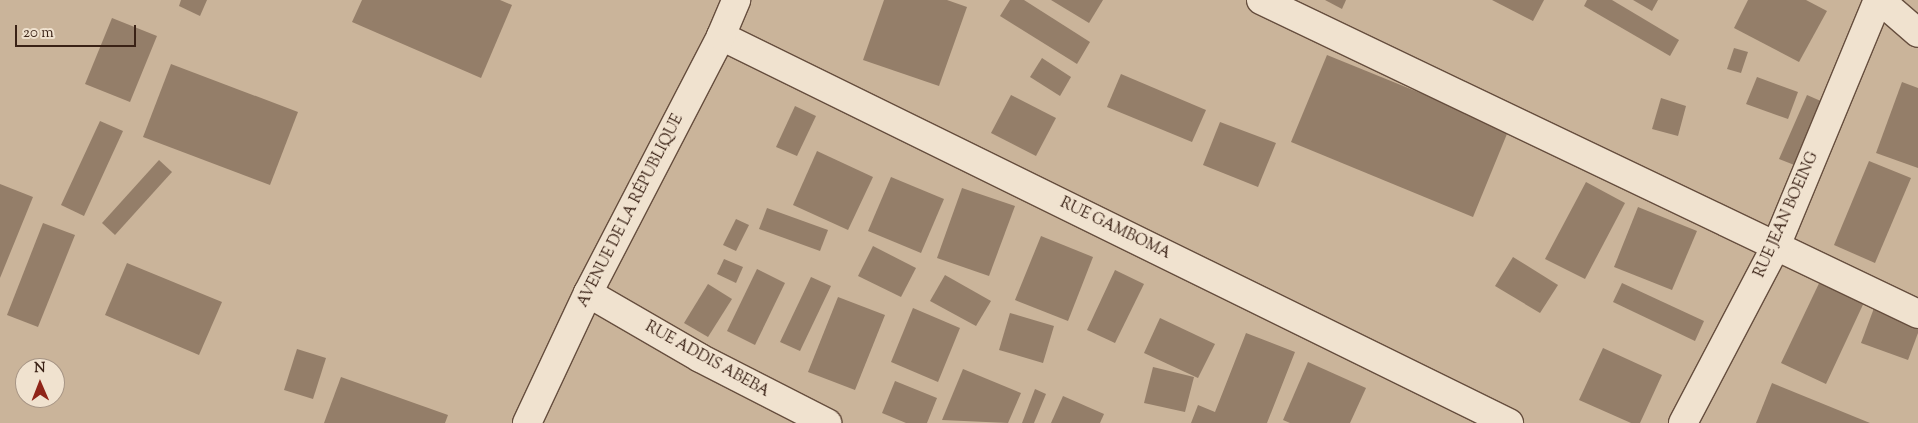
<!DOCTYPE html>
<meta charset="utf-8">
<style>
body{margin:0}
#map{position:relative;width:1918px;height:423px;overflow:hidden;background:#e8d2b5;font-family:"Sorts Mill Goudy",serif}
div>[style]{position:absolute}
.green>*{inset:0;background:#cab49a}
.building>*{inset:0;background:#947e69}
.roads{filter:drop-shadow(1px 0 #664e3e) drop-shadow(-1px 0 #664e3e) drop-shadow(0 1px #664e3e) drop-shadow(0 -1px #664e3e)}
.minor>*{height:28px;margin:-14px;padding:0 14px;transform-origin:14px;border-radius:14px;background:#f0e2cf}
span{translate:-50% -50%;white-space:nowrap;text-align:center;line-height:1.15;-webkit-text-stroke:4.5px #f0e2cf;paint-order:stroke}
.street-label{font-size:15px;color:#3a2216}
.north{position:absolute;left:15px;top:358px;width:50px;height:50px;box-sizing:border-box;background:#f0e2cf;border:1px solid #a79585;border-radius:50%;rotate:359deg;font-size:14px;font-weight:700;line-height:20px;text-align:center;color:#3a2216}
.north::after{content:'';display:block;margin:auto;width:18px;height:22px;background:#8f2418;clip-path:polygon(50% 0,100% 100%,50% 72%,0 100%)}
.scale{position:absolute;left:15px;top:25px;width:121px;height:22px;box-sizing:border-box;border:2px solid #3a2216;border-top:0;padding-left:6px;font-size:15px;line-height:18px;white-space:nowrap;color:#3a2216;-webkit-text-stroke:4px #f0e2cf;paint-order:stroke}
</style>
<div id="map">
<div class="green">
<i style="clip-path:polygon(evenodd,0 0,1918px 0,1918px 423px,0 423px,0 0,25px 368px,55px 368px,55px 398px,25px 398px,25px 368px)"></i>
</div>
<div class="building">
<i style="clip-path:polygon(181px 0,207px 0,200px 16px,179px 6px)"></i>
<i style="clip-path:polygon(362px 0,500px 0,512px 5px,481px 78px,352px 22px)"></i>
<i style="clip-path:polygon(884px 0,947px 0,967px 7px,939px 86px,863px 60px)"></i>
<i style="clip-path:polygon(1010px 0,1024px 0,1090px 42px,1077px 64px,1000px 16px)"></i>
<i style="clip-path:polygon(1051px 0,1103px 0,1089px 23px)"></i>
<i style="clip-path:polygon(1325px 0,1346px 0,1342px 9px)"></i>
<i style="clip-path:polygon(1492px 0,1544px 0,1533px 21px)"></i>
<i style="clip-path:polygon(1587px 0,1612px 0,1679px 40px,1670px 56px,1584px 6px)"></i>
<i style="clip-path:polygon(1633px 0,1658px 0,1652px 11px)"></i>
<i style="clip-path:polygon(1748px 0,1806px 0,1827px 11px,1799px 62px,1734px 28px)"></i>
<i style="clip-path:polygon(112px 18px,157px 36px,130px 102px,85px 84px)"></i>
<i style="clip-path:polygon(1734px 48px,1748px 52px,1741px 73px,1727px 69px)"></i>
<i style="clip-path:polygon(1327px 55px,1509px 129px,1473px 217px,1291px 142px)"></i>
<i style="clip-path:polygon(1042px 58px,1071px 77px,1060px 96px,1030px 77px)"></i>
<i style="clip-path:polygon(171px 64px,298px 112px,270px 185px,143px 137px)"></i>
<i style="clip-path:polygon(1121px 74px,1206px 110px,1192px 142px,1107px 107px)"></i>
<i style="clip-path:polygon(1757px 77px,1798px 92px,1788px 119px,1746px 104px)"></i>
<i style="clip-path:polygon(1902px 82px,1918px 88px,1918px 168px,1876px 153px)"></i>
<i style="clip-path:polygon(1011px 95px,1056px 118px,1036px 156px,991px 133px)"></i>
<i style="clip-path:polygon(1807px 95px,1830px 105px,1802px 168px,1779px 159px)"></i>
<i style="clip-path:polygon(1661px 98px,1686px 106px,1678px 136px,1652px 129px)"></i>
<i style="clip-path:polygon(795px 106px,816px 116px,797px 156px,776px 147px)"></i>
<i style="clip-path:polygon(100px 121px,123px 131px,84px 216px,61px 205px)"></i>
<i style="clip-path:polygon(1220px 122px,1276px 143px,1258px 187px,1203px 165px)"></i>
<i style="clip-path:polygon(817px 151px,873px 177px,848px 230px,793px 205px)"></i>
<i style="clip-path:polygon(159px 160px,172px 172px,115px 235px,102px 223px)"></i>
<i style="clip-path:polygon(1869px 161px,1911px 178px,1875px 263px,1834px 245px)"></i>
<i style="clip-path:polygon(891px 177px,944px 199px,921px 253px,868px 231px)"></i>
<i style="clip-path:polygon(1586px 182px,1625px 203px,1585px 279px,1545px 259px)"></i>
<i style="clip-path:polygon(0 184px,33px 197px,0 278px)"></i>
<i style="clip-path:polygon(962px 188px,1015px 206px,989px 276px,937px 258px)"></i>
<i style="clip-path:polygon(1638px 207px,1697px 231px,1672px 290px,1614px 267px)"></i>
<i style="clip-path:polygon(767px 208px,828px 230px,820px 251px,759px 229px)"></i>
<i style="clip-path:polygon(736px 219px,749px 225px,736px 251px,723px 245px)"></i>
<i style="clip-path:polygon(43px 223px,75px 235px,38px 327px,7px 315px)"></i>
<i style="clip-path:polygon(1041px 236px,1093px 257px,1068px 321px,1015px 300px)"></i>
<i style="clip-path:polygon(873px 246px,916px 268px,901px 297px,858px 276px)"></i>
<i style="clip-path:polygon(1513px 257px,1558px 285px,1540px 313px,1495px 286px)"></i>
<i style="clip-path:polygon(724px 259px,743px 267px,736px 283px,717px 274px)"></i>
<i style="clip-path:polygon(127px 263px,222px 302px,199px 355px,105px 315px)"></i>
<i style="clip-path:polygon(757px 269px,785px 283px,755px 345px,727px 331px)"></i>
<i style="clip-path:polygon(1115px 270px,1144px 284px,1115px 343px,1087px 330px)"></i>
<i style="clip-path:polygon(945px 275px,991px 301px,976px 326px,930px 301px)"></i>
<i style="clip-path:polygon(1823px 275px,1867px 296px,1826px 384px,1781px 363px)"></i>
<i style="clip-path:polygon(811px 277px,831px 286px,800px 351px,780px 342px)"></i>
<i style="clip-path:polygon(1622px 283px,1704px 321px,1695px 341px,1613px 302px)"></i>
<i style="clip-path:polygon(708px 284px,732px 299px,708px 337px,684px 323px)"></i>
<i style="clip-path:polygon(838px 297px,885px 315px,855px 390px,808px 372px)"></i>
<i style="clip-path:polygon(1877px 300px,1918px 315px,1918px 333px,1908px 360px,1861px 343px)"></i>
<i style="clip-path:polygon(913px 308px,960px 328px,938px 382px,891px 362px)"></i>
<i style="clip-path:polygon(1010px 313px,1054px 326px,1043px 363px,999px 350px)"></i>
<i style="clip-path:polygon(1160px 318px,1215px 344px,1198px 378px,1144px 353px)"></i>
<i style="clip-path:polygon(1246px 333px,1295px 352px,1267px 423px,1191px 423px,1198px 405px,1215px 412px)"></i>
<i style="clip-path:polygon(1603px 348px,1662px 375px,1640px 423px,1631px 423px,1579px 400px)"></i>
<i style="clip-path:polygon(297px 349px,326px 358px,313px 399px,284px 390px)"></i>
<i style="clip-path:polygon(1308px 362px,1366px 388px,1350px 423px,1290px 423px,1283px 420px)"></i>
<i style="clip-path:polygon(1153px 367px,1194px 377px,1185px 412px,1144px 403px)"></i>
<i style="clip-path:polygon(963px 369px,1021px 393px,1008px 423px,942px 420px)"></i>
<i style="clip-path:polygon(341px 377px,448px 415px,445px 423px,324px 423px)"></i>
<i style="clip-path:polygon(895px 381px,937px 398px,927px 423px,906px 423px,882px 413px)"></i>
<i style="clip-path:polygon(1772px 383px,1870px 423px,1756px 423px)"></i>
<i style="clip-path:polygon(1035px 389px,1046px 394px,1034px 423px,1022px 423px)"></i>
<i style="clip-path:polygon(1063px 396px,1104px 414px,1100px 423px,1051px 423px)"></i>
</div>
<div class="roads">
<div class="minor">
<i style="left:1261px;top:0;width:728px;rotate:25.54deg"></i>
<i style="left:1880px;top:0;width:50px;rotate:41deg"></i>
<i style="left:721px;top:36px;width:878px;rotate:26.16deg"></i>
<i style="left:588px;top:293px;width:129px;rotate:30.1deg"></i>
<i style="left:700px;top:358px;width:143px;rotate:27.1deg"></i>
<i style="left:527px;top:423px;width:144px;rotate:-64.9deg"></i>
<i style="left:588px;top:293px;width:289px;rotate:-62.6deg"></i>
<i style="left:721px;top:36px;width:39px;rotate:-67deg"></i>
<i style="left:1683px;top:423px;width:200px;rotate:-62.3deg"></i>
<i style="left:1776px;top:246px;width:266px;rotate:-67.5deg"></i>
</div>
</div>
<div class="street-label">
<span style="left:631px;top:211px;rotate:-63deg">AVENUE DE LA RÉPUBLIQUE</span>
<span style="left:1787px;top:215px;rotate:-66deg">RUE JEAN BOEING</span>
<span style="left:1115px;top:229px;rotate:26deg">RUE GAMBOMA</span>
<span style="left:707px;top:360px;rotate:29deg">RUE ADDIS ABEBA</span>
</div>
<div class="north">N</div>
<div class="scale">20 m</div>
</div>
